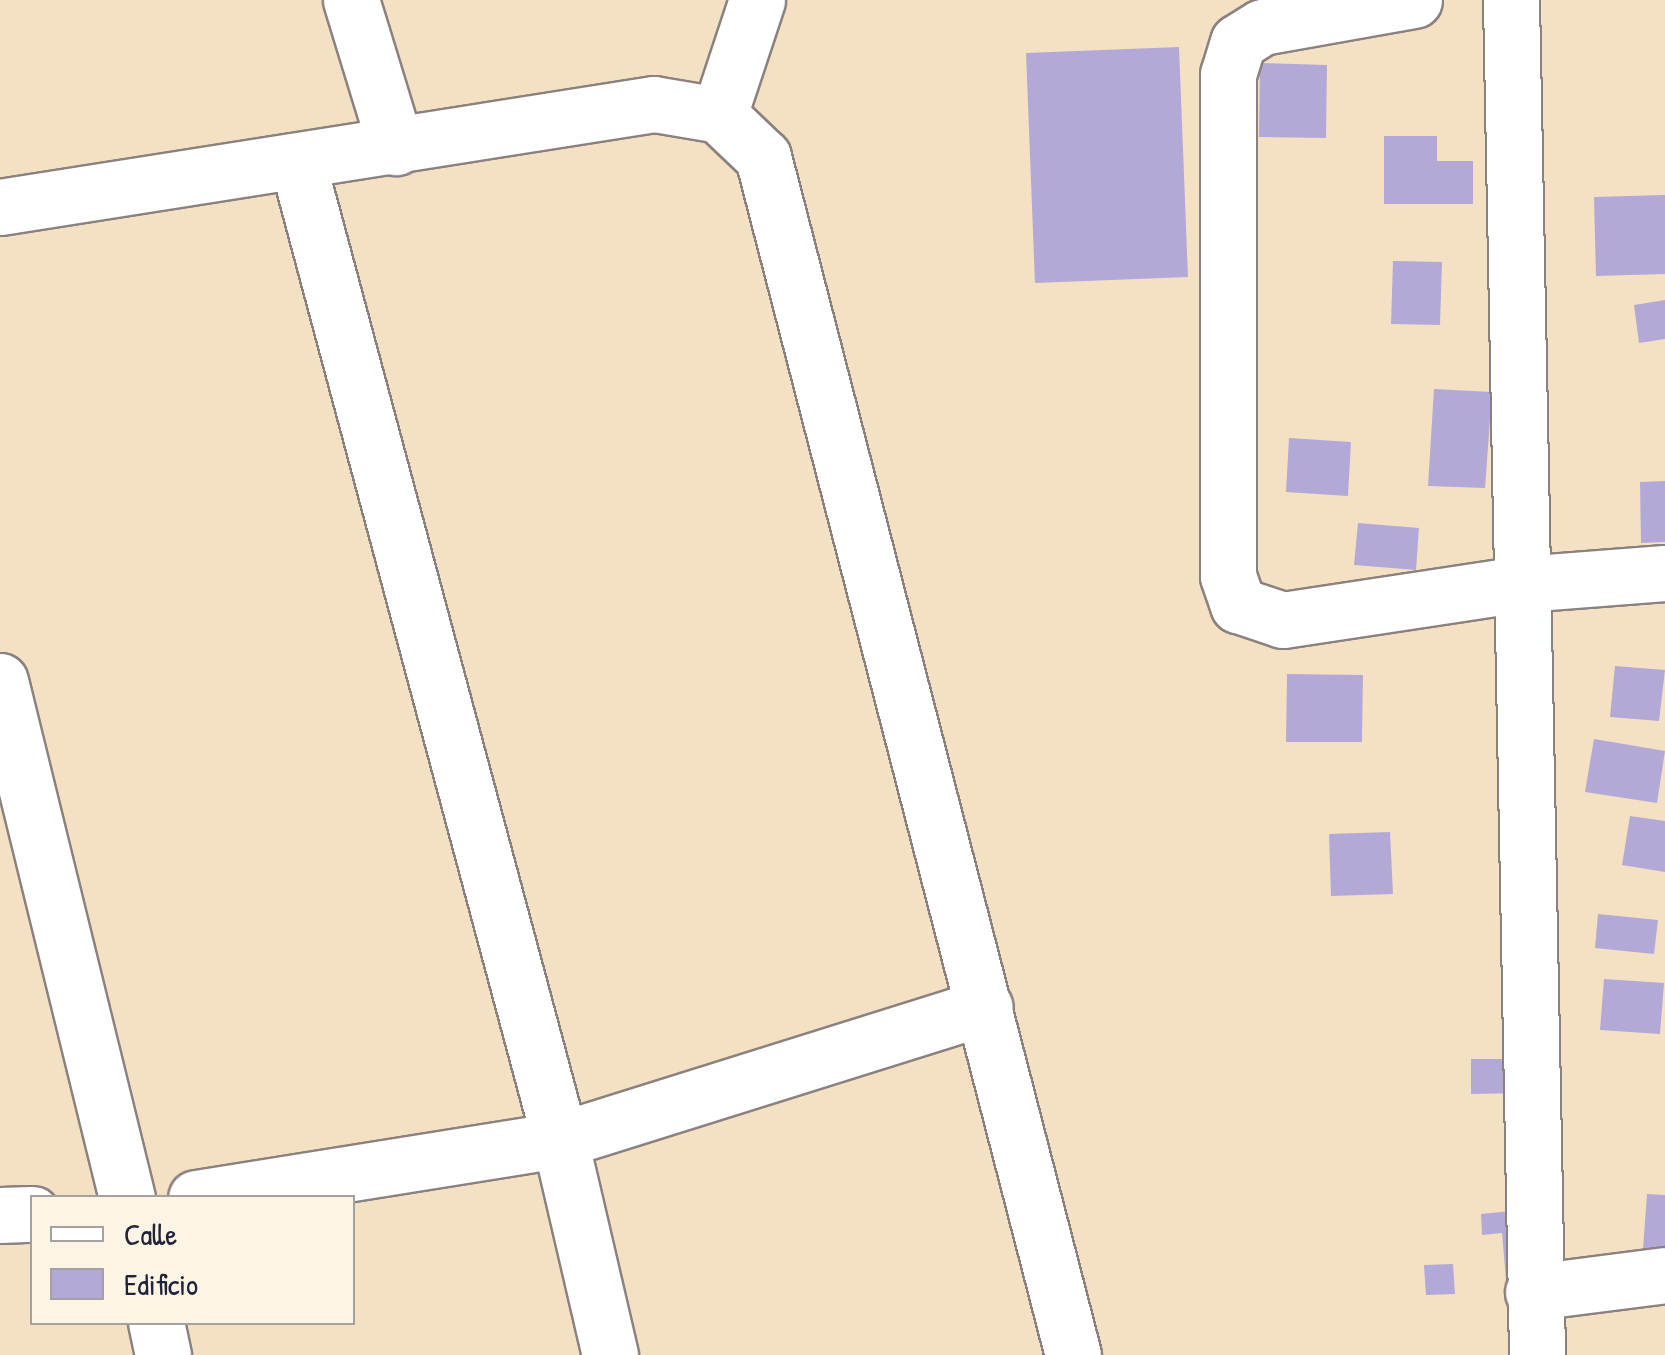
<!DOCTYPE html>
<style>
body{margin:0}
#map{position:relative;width:1665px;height:1355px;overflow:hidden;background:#f4e1c4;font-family:"Patrick Hand",sans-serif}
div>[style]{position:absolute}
.building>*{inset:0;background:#b3a9d6}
.roads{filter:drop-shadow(2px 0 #8b8280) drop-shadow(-2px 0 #8b8280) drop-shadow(0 2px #8b8280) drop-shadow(0 -2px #8b8280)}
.minor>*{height:55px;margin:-27.5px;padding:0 27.5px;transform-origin:27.5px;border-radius:27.5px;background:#fff}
span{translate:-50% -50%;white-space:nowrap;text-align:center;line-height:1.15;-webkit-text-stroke:10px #fcf5e5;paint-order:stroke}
.legend{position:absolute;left:30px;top:1195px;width:325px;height:130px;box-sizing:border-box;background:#fcf5e5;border:2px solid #a5a1a1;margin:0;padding:12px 18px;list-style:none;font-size:30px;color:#22223b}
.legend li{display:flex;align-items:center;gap:20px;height:50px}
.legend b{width:50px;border:2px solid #a5a1a1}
</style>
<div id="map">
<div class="building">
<i style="clip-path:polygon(1179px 47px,1188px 277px,1035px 283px,1026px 53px)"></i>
<i style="clip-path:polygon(1260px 63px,1327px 65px,1326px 138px,1259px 137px)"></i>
<i style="clip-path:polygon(1384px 136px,1437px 136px,1437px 161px,1473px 161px,1473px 204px,1384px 204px)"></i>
<i style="clip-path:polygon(1665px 195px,1665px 274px,1596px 276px,1594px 197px)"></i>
<i style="clip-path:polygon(1393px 261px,1442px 262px,1440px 325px,1391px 324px)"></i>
<i style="clip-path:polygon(1665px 300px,1665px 339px,1639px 343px,1634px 305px)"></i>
<i style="clip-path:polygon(1434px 389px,1492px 392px,1485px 488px,1428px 486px)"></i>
<i style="clip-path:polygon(1289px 438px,1351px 442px,1348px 496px,1286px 492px)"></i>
<i style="clip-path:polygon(1665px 481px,1665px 542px,1641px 543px,1640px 482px)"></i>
<i style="clip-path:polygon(1358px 523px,1419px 528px,1416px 570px,1354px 565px)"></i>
<i style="clip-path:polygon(1615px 666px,1665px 670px,1659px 721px,1610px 717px)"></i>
<i style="clip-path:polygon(1287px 674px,1363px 675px,1362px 742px,1286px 742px)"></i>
<i style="clip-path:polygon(1594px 739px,1665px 751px,1657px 803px,1585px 792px)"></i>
<i style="clip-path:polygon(1630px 816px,1665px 821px,1665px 872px,1622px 865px)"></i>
<i style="clip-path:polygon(1390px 832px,1393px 894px,1331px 896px,1329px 834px)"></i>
<i style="clip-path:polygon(1598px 914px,1658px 920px,1654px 954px,1595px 948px)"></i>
<i style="clip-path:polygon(1604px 979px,1664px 983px,1660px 1034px,1600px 1030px)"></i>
<i style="clip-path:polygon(1471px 1059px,1524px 1059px,1523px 1093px,1471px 1094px)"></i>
<i style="clip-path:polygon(1647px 1194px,1665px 1195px,1665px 1250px,1643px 1249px)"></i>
<i style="clip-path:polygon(1540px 1208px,1546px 1276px,1506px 1280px,1502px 1233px,1482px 1235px,1481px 1214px)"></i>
<i style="clip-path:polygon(1453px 1264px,1455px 1294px,1426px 1295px,1424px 1265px)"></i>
</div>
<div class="roads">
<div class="minor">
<i style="left:351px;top:0;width:154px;rotate:73deg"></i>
<i style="left:1414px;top:0;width:154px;rotate:169.9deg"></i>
<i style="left:1262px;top:27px;width:28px;rotate:148deg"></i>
<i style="left:1238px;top:42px;width:34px;rotate:107deg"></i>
<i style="left:1228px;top:74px;width:502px;rotate:90deg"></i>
<i style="left:1228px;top:576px;width:31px;rotate:71deg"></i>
<i style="left:1238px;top:605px;width:47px;rotate:18.4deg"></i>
<i style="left:1283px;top:620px;width:242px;rotate:-8.6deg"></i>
<i style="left:1522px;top:584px;width:143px;rotate:-4.4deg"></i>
<i style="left:1511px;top:0;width:1355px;rotate:88.9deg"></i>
<i style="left:719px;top:115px;width:121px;rotate:-71.7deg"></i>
<i style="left:298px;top:164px;width:1011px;rotate:74.97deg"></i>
<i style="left:560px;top:1140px;width:221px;rotate:76.9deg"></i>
<i style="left:0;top:207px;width:662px;rotate:-8.95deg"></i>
<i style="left:654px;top:104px;width:66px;rotate:9.6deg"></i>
<i style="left:719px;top:115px;width:61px;rotate:43.7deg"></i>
<i style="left:763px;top:157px;width:1237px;rotate:75.49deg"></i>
<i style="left:0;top:681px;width:532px;rotate:76.2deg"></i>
<i style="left:196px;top:1198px;width:369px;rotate:-9.1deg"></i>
<i style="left:560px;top:1140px;width:445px;rotate:-17.4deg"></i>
<i style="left:0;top:1215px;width:32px;rotate:-2deg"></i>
<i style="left:1533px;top:1292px;width:133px;rotate:-7.3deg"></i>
<i style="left:156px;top:1322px;width:34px;rotate:78deg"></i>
</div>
</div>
<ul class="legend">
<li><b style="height:12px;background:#fff"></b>Calle</li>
<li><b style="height:28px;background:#b3a9d6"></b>Edificio</li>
</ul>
</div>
